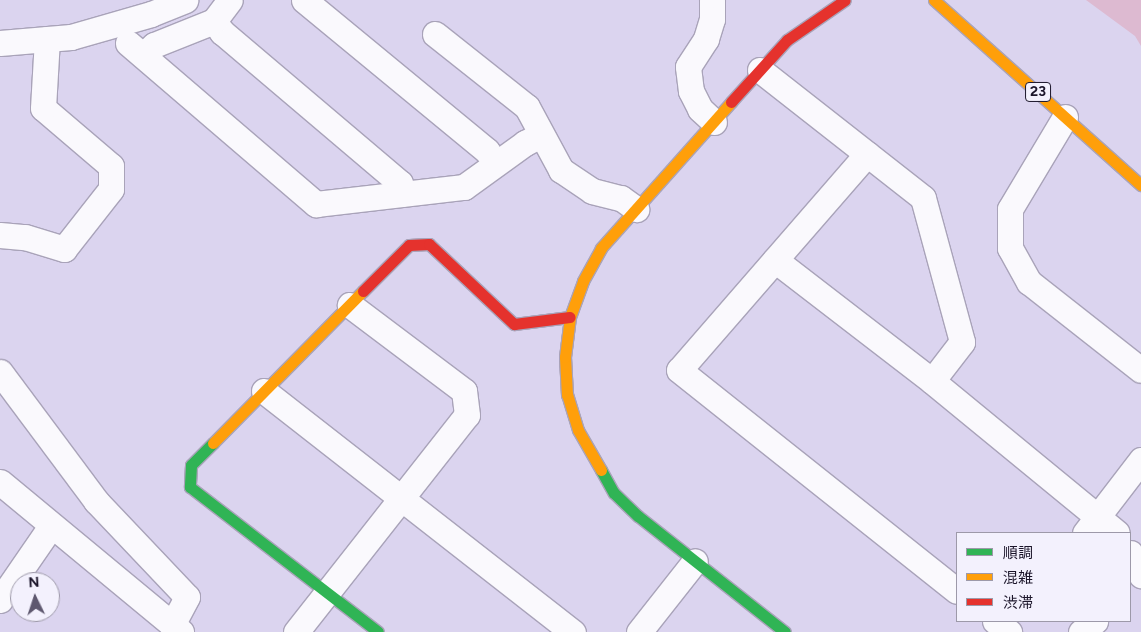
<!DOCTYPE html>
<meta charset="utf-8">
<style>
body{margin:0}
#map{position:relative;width:1141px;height:632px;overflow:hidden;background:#dbd4ef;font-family:Figtree,"Noto Sans JP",sans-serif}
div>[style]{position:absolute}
.green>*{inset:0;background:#ddbad1}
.roads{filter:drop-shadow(1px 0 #a9a3b9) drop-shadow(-1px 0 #a9a3b9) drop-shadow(0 1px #a9a3b9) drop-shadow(0 -1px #a9a3b9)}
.street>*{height:25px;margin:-12.5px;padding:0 12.5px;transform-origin:12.5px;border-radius:12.5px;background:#faf9fd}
.fast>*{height:11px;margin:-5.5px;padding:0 5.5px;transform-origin:5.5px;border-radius:5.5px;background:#30b455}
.slow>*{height:11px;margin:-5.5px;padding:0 5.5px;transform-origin:5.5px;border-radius:5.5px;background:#ff9f0a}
.jam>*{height:11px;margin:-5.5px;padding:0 5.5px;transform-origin:5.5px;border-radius:5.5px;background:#e5322d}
span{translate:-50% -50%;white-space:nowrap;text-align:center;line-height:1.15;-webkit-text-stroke:4px #f3f1fd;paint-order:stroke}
.shield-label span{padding:1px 4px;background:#f3f1fd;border:1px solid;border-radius:4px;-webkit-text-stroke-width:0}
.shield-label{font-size:14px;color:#1b152a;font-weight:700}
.legend{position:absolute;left:956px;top:532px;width:175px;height:90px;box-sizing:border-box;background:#f3f1fd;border:1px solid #9d99a9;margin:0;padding:6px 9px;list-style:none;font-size:15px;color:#1b152a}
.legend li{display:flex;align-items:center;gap:10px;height:25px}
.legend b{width:25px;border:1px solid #9d99a9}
.north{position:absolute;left:10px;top:572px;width:50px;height:50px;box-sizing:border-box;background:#f3f1fd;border:1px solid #9d99a9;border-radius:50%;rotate:356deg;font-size:14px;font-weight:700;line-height:20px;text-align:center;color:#1b152a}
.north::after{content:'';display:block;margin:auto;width:18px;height:22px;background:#5e586f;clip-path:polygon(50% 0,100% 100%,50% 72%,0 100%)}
</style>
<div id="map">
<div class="green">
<i style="clip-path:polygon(1086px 0,1141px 0,1141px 46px,1135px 36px)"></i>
</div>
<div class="roads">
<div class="street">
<i style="left:304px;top:0;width:237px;rotate:39.5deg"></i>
<i style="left:487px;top:151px;width:15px;rotate:53deg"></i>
<i style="left:712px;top:0;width:19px;rotate:90deg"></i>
<i style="left:712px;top:19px;width:21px;rotate:107deg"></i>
<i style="left:706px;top:39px;width:33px;rotate:123deg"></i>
<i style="left:688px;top:67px;width:24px;rotate:83deg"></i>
<i style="left:691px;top:91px;width:20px;rotate:63deg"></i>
<i style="left:700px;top:109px;width:19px;rotate:43deg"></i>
<i style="left:214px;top:21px;width:14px;rotate:54deg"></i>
<i style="left:222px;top:32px;width:233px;rotate:40.3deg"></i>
<i style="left:400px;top:183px;width:11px;rotate:80deg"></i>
<i style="left:435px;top:34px;width:117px;rotate:38.4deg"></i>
<i style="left:527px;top:107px;width:72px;rotate:61.6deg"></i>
<i style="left:561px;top:170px;width:37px;rotate:34deg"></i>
<i style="left:592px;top:191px;width:30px;rotate:14deg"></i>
<i style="left:621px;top:198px;width:19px;rotate:36deg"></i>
<i style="left:0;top:43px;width:71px;rotate:-4.8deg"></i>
<i style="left:71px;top:37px;width:83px;rotate:-16deg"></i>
<i style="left:151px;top:14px;width:37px;rotate:-22deg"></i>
<i style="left:128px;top:43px;width:248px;rotate:40.6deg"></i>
<i style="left:316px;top:204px;width:149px;rotate:-6.6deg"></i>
<i style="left:464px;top:187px;width:75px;rotate:-35.8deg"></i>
<i style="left:525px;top:143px;width:18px;rotate:-27deg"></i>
<i style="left:143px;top:55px;width:15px;rotate:-42deg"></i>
<i style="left:154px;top:45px;width:65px;rotate:-21.8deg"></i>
<i style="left:214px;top:21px;width:26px;rotate:-53deg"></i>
<i style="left:760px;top:70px;width:207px;rotate:38.1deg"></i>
<i style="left:923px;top:198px;width:149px;rotate:74.8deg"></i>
<i style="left:962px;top:342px;width:49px;rotate:127.6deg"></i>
<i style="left:1065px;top:117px;width:107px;rotate:120.9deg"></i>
<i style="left:1010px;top:209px;width:39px;rotate:90deg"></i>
<i style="left:1010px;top:248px;width:39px;rotate:61deg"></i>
<i style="left:1029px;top:282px;width:142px;rotate:38.2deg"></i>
<i style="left:867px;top:154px;width:286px;rotate:131deg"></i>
<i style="left:679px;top:370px;width:355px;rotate:38.5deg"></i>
<i style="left:0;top:235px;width:25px;rotate:5deg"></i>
<i style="left:25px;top:237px;width:41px;rotate:17.1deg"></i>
<i style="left:64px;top:249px;width:76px;rotate:-51.9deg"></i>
<i style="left:111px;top:189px;width:23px;rotate:-90deg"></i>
<i style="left:111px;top:166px;width:89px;rotate:-139.5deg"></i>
<i style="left:43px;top:108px;width:69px;rotate:-86.7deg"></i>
<i style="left:775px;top:260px;width:198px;rotate:37.6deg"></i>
<i style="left:932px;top:381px;width:239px;rotate:39.4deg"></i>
<i style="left:0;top:372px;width:161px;rotate:53.3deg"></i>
<i style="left:96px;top:501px;width:132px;rotate:46.5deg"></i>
<i style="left:187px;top:597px;width:32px;rotate:118deg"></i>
<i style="left:264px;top:391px;width:392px;rotate:38deg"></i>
<i style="left:0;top:482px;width:235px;rotate:39.6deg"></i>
<i style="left:1085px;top:533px;width:92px;rotate:-52.5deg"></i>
<i style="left:1130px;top:553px;width:25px;rotate:63deg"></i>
<i style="left:0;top:600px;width:90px;rotate:-55.4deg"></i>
<i style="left:995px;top:621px;width:18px;rotate:38deg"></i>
<i style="left:296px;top:632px;width:276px;rotate:-51.8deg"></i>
<i style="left:467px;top:415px;width:24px;rotate:-97deg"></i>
<i style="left:464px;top:391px;width:143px;rotate:-143deg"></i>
<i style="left:639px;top:632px;width:90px;rotate:-51.7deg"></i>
<i style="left:1081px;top:632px;width:18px;rotate:-38deg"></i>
</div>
<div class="fast">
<i style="left:213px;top:443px;width:31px;rotate:135deg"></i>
<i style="left:191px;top:465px;width:22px;rotate:93deg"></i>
<i style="left:190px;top:487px;width:237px;rotate:37.6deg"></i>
<i style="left:601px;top:470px;width:26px;rotate:61deg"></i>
<i style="left:614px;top:493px;width:33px;rotate:44deg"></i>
<i style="left:638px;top:516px;width:187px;rotate:38.3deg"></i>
</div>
<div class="slow">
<i style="left:934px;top:0;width:278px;rotate:41.8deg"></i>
<i style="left:213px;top:443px;width:214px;rotate:-45.4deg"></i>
<i style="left:601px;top:470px;width:46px;rotate:-119.9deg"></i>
<i style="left:578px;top:430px;width:37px;rotate:-107deg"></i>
<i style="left:567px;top:395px;width:38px;rotate:-93deg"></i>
<i style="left:565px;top:357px;width:40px;rotate:-82.9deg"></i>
<i style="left:570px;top:317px;width:38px;rotate:-70deg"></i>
<i style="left:583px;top:281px;width:38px;rotate:-61deg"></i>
<i style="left:601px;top:248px;width:195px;rotate:-48.3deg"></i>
</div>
<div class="jam">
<i style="left:731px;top:102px;width:84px;rotate:-47.9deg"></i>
<i style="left:787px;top:40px;width:70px;rotate:-34.6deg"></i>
<i style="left:363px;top:291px;width:65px;rotate:-45deg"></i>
<i style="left:409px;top:245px;width:20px;rotate:-3deg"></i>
<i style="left:429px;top:244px;width:117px;rotate:43.3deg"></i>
<i style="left:514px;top:324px;width:56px;rotate:-7.1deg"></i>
</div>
</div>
<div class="shield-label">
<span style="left:1038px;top:92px">23</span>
</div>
<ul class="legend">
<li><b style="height:6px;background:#30b455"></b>順調</li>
<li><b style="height:6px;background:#ff9f0a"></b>混雑</li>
<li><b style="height:6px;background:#e5322d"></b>渋滞</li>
</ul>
<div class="north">N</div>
</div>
